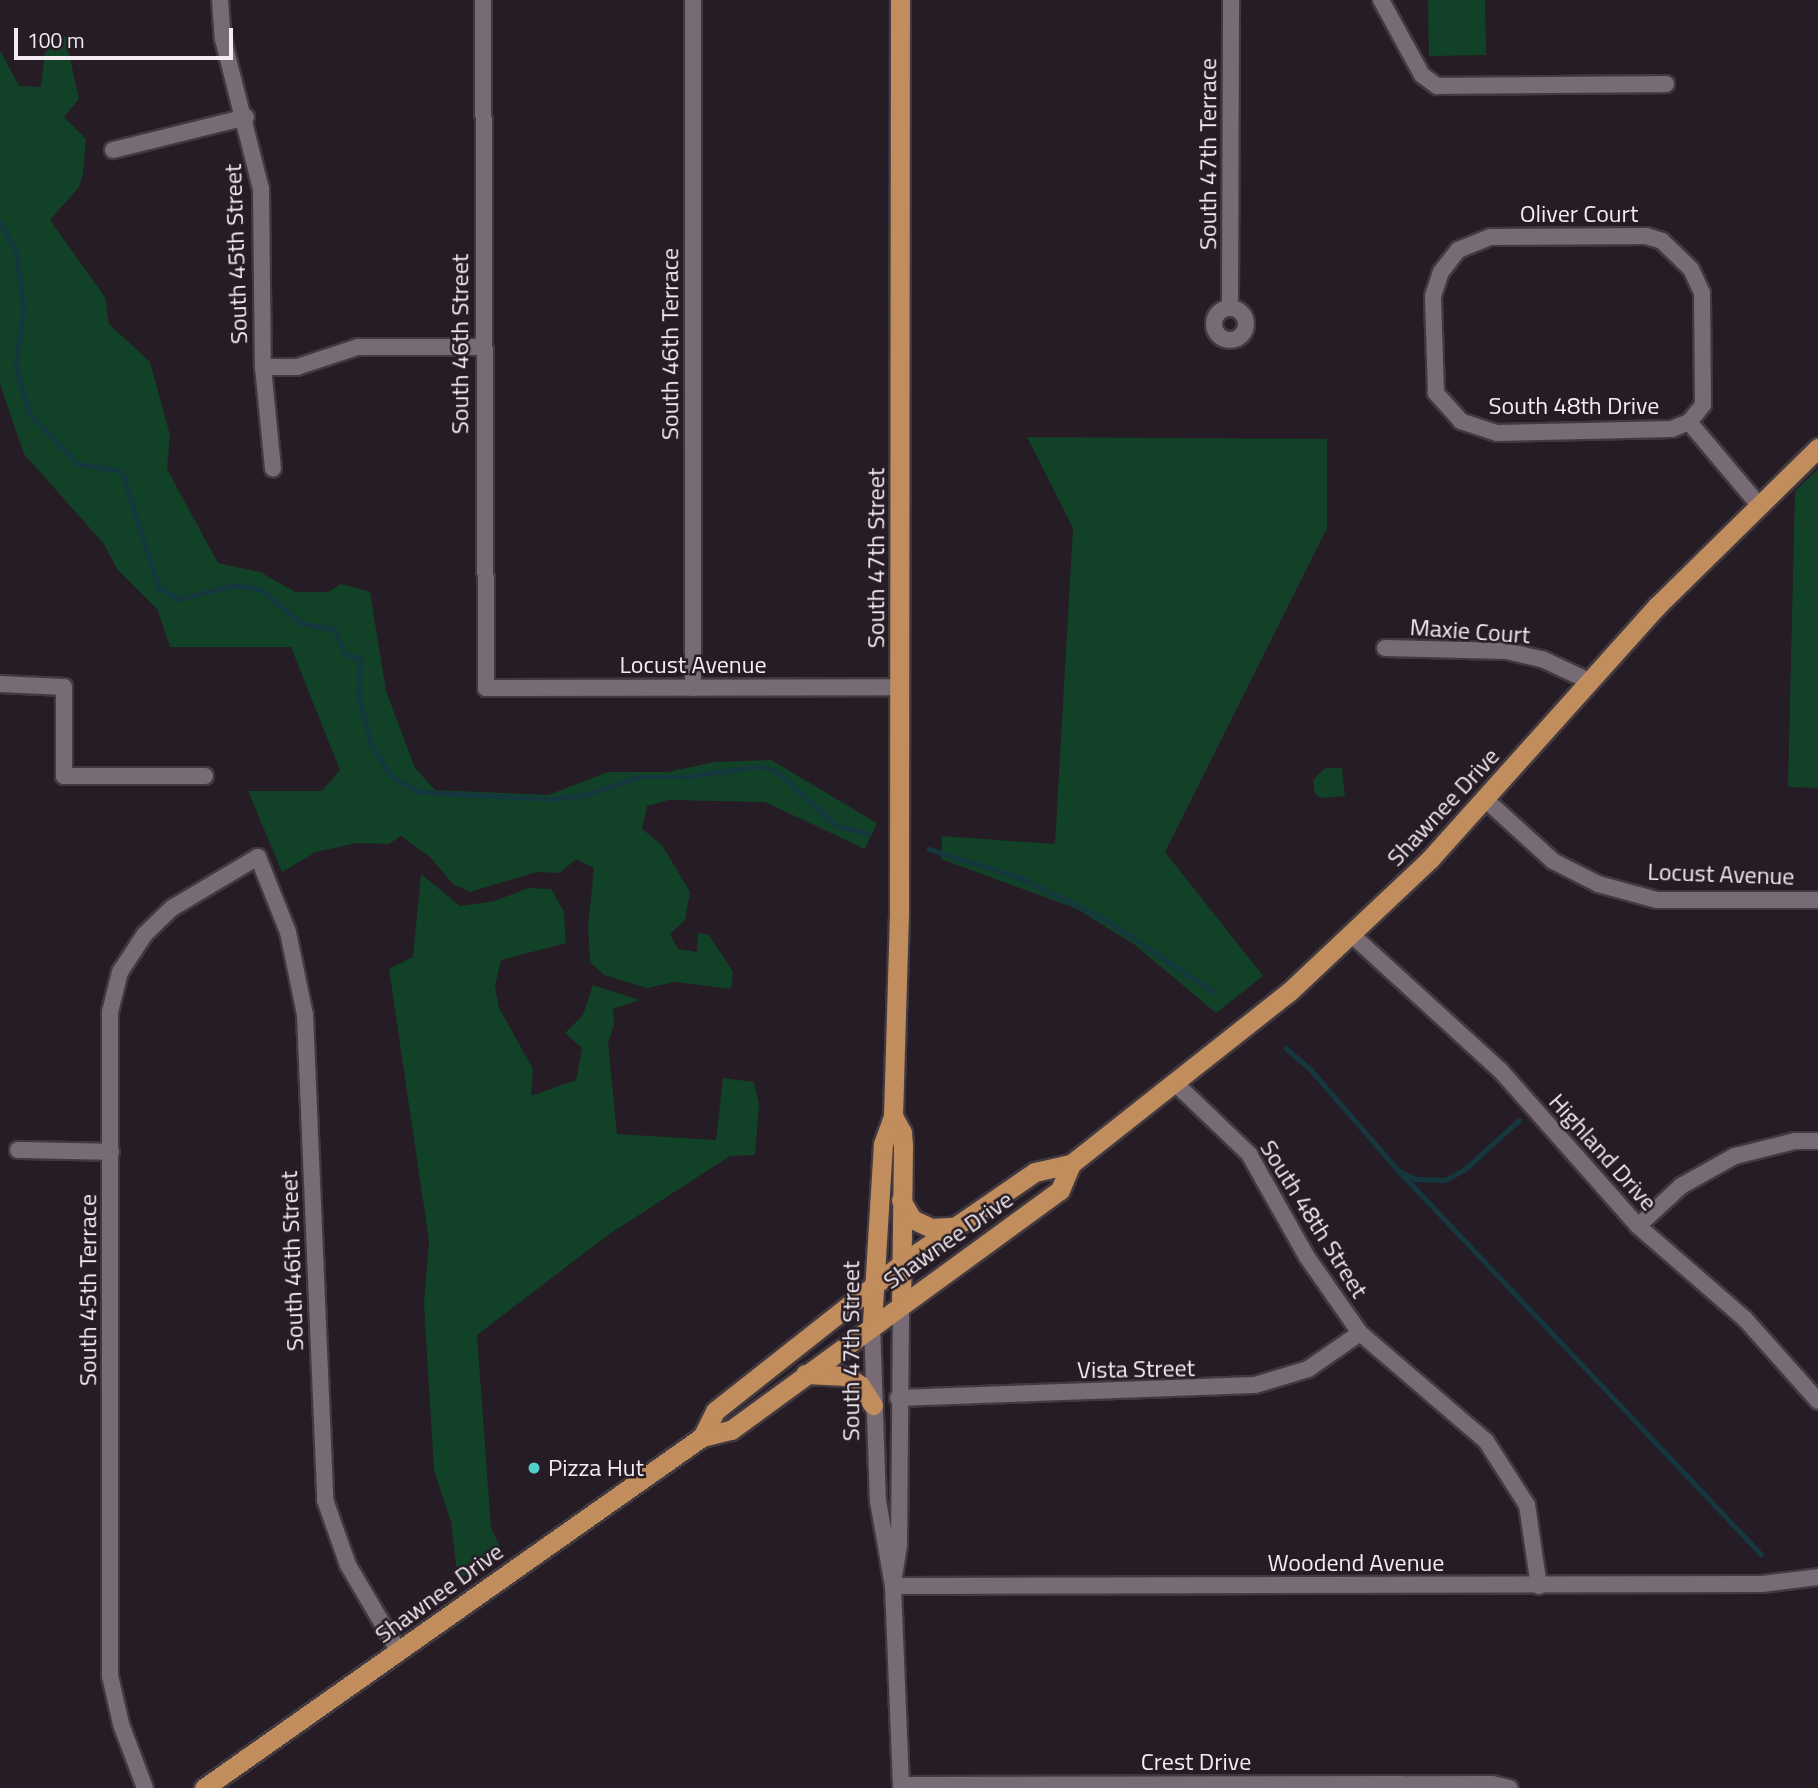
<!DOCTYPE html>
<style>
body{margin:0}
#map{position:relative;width:1818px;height:1788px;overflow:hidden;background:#261c25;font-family:"Titillium Web",sans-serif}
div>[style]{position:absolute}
.green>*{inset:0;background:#114126}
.stream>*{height:4.5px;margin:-2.25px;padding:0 2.25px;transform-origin:2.25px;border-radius:2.25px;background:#15383e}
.roads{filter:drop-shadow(2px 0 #413940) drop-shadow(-2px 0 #413940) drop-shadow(0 2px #413940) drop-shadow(0 -2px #413940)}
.minor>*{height:16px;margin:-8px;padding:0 8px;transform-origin:8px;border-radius:8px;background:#776b76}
.minor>.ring{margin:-8px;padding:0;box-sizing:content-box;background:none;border:16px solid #776b76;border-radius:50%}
.major>*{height:19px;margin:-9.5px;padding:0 9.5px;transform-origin:9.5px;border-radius:9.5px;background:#c18d5c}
.dots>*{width:19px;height:19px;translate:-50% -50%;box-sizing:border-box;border:4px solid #261c25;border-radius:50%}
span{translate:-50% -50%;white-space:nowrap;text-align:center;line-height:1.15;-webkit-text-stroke:5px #261c25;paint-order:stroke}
.street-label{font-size:24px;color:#f3ecf2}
.poi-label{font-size:24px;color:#f3ecf2}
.left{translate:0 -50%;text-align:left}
.scale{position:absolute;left:14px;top:28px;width:219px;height:32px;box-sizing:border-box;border:4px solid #f3ecf2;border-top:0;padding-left:9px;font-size:21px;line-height:24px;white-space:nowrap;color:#f3ecf2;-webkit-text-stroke:5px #261c25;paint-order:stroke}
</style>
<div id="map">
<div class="green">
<i style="clip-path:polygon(1428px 0,1485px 0,1486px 55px,1429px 56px)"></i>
<i style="clip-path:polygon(65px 36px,79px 99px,64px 117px,86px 139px,83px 174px,79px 187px,50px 220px,105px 297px,109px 324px,150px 362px,170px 435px,167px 469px,218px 563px,260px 572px,295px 592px,328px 592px,341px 584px,370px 592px,386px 691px,415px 768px,435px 790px,548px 795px,608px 772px,668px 772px,714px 762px,771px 760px,877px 823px,865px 849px,765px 802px,669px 800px,647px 806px,642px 829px,662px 845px,690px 892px,685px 920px,670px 934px,678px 949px,697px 952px,698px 933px,709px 935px,733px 972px,731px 989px,675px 982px,647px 988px,604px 975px,590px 962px,588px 927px,594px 868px,576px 859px,560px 873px,537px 872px,470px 892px,453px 884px,430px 857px,401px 836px,389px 844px,357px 843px,316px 852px,282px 872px,248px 791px,322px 791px,340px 770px,291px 647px,170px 647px,157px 609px,117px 569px,104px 544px,24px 454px,0 384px,0 50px,19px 86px,41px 87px,45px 52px)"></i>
<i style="clip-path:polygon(1027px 437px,1327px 439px,1327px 528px,1165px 852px,1263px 976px,1216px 1013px,1135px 945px,1077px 909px,941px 859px,942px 836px,1055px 844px,1073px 528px)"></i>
<i style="clip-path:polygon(1818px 469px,1818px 788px,1788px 787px,1795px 491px)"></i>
<i style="clip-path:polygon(1325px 768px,1342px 768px,1345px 796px,1321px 798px,1315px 794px,1313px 780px)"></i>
<i style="clip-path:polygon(421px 874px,460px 906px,495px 901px,528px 888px,551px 889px,564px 912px,566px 943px,501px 960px,495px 986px,499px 1008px,533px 1069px,531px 1096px,576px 1080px,582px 1048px,565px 1033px,583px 1015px,593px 985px,639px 1000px,613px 1009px,614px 1025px,608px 1042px,617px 1134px,716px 1140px,723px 1078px,754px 1082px,759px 1105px,755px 1155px,730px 1156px,608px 1235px,477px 1335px,491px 1528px,502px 1551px,458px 1580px,451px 1522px,434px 1470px,424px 1304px,429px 1241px,389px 969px,413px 957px)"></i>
</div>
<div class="stream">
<i style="left:0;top:221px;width:36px;rotate:62deg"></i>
<i style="left:17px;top:253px;width:56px;rotate:82.9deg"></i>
<i style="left:24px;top:309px;width:59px;rotate:97.9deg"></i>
<i style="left:16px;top:367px;width:49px;rotate:73.4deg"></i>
<i style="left:30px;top:414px;width:69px;rotate:46.2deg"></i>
<i style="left:78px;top:464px;width:45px;rotate:9deg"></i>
<i style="left:122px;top:471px;width:123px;rotate:72.5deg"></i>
<i style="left:159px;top:588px;width:23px;rotate:29deg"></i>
<i style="left:179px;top:599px;width:57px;rotate:-14.3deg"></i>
<i style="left:234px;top:585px;width:26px;rotate:9deg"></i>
<i style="left:260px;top:589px;width:55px;rotate:39.1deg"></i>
<i style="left:303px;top:624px;width:31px;rotate:9deg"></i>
<i style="left:334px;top:629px;width:27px;rotate:66deg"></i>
<i style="left:345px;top:654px;width:17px;rotate:17deg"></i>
<i style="left:361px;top:659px;width:36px;rotate:93deg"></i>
<i style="left:359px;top:695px;width:49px;rotate:76deg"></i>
<i style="left:371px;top:743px;width:39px;rotate:59deg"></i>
<i style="left:391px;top:776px;width:33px;rotate:29deg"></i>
<i style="left:420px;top:792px;width:132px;rotate:3deg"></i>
<i style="left:552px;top:799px;width:34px;rotate:-7deg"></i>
<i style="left:586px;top:795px;width:55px;rotate:-19.1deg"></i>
<i style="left:638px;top:777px;width:46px"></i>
<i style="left:684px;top:777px;width:76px;rotate:-8.3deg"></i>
<i style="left:759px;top:766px;width:18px;rotate:16deg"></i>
<i style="left:776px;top:771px;width:82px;rotate:42deg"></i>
<i style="left:837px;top:826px;width:32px;rotate:13deg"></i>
<i style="left:929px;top:849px;width:100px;rotate:17.5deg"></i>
<i style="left:1024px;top:879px;width:97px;rotate:26.8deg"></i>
<i style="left:1111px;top:923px;width:125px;rotate:33.9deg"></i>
<i style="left:1286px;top:1048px;width:35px;rotate:41deg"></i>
<i style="left:1312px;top:1071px;width:133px;rotate:49deg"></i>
<i style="left:1399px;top:1171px;width:19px;rotate:25deg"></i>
<i style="left:1416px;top:1179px;width:29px;rotate:2deg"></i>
<i style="left:1445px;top:1180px;width:21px;rotate:-28deg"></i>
<i style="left:1464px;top:1170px;width:74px;rotate:-42.3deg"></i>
<i style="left:1399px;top:1171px;width:527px;rotate:46.61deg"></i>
</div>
<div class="roads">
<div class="minor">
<i style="left:220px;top:0;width:39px;rotate:86deg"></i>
<i style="left:223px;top:39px;width:155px;rotate:75.8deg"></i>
<i style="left:261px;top:189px;width:178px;rotate:89.4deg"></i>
<i style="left:263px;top:367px;width:102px;rotate:84.4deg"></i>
<i style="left:483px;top:0;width:688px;rotate:89.75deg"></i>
<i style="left:486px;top:688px;width:415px;rotate:-0.1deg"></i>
<i style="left:693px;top:0;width:688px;rotate:90deg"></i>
<i style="left:1381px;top:0;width:85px;rotate:61.3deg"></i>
<i style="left:1422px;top:75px;width:19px;rotate:36deg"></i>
<i style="left:1437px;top:86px;width:229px;rotate:-0.5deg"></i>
<i style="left:113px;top:150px;width:137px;rotate:-13.9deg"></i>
<i style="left:1230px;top:307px;width:307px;rotate:-89.8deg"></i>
<i class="ring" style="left:1214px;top:308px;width:16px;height:16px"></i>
<i style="left:263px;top:367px;width:34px"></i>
<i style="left:297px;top:367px;width:64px;rotate:-18.2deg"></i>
<i style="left:358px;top:347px;width:124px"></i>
<i style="left:1689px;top:422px;width:18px;rotate:158deg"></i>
<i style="left:1672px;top:429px;width:175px;rotate:178.7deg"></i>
<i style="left:1497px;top:433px;width:38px;rotate:-162deg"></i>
<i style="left:1461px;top:421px;width:38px;rotate:-132deg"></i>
<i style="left:1436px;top:393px;width:97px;rotate:-91.8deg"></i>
<i style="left:1433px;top:296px;width:25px;rotate:-72deg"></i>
<i style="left:1441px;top:272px;width:28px;rotate:-52deg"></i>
<i style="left:1458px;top:250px;width:35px;rotate:-22deg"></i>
<i style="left:1491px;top:237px;width:155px;rotate:-0.4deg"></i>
<i style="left:1646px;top:236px;width:17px;rotate:17deg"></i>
<i style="left:1662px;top:241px;width:40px;rotate:44deg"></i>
<i style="left:1691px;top:269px;width:26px;rotate:65deg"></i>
<i style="left:1702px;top:293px;width:112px;rotate:89.5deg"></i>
<i style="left:1703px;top:405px;width:22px;rotate:129deg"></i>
<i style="left:1689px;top:422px;width:109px;rotate:49.9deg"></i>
<i style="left:1385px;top:648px;width:121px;rotate:1.4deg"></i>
<i style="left:1506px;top:651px;width:37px;rotate:13deg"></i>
<i style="left:1542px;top:659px;width:52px;rotate:25.1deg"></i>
<i style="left:0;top:684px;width:64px;rotate:2.7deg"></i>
<i style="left:64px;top:687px;width:89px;rotate:90deg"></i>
<i style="left:64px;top:776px;width:141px"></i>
<i style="left:1486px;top:800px;width:91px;rotate:42.3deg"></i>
<i style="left:1553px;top:861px;width:51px;rotate:27.1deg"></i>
<i style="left:1598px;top:884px;width:61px;rotate:15.2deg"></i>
<i style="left:1657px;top:900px;width:161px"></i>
<i style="left:1352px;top:935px;width:200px;rotate:42.4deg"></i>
<i style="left:1500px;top:1070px;width:208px;rotate:48.5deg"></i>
<i style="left:1638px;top:1226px;width:142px;rotate:41deg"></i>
<i style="left:1745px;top:1319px;width:110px;rotate:48.3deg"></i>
<i style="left:1175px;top:1083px;width:103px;rotate:43.8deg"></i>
<i style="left:1249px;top:1154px;width:118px;rotate:60.6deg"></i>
<i style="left:1307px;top:1257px;width:93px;rotate:55.1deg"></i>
<i style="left:1360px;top:1333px;width:166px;rotate:40.6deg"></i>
<i style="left:1486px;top:1441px;width:76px;rotate:57.4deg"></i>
<i style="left:1527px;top:1505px;width:82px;rotate:81.6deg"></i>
<i style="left:18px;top:1150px;width:93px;rotate:1.2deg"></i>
<i style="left:1638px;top:1226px;width:59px;rotate:-42.9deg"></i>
<i style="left:1681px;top:1186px;width:62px;rotate:-29.1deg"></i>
<i style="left:1735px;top:1156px;width:62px;rotate:-14deg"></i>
<i style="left:1795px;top:1141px;width:23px"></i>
<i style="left:872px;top:1323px;width:178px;rotate:88.1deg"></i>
<i style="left:878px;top:1501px;width:86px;rotate:80deg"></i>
<i style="left:893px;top:1586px;width:202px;rotate:87.7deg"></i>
<i style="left:898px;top:1398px;width:357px;rotate:-2.1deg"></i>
<i style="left:1255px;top:1385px;width:55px;rotate:-16.8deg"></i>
<i style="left:1308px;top:1369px;width:63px;rotate:-34.7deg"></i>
<i style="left:894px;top:1577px;width:33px;rotate:-81deg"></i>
<i style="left:899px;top:1544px;width:240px;rotate:-89.5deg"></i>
<i style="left:893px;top:1586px;width:869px;rotate:-0.13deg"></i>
<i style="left:1762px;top:1584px;width:56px;rotate:-7.1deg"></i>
<i style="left:901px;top:1785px;width:591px;rotate:-0.1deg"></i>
<i style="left:1492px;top:1784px;width:18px;rotate:13deg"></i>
<i style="left:145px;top:1788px;width:68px;rotate:-110.6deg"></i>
<i style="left:121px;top:1724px;width:49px;rotate:-102.9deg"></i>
<i style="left:110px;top:1676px;width:664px;rotate:-90deg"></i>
<i style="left:110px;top:1012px;width:41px;rotate:-76deg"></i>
<i style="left:120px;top:972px;width:45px;rotate:-56.7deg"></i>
<i style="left:145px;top:934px;width:37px;rotate:-44deg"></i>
<i style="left:172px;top:908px;width:100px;rotate:-30.7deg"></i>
<i style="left:258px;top:857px;width:81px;rotate:68.2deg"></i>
<i style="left:288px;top:932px;width:85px;rotate:78.4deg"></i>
<i style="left:305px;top:1015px;width:485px;rotate:87.6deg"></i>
<i style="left:325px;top:1500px;width:69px;rotate:70.5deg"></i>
<i style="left:348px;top:1565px;width:101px;rotate:59.6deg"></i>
</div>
<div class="major">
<i style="left:893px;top:1116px;width:18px;rotate:61deg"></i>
<i style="left:902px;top:1132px;width:13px;rotate:86deg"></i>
<i style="left:903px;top:1145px;width:159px;rotate:90.7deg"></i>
<i style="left:901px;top:1200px;width:22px;rotate:60deg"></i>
<i style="left:912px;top:1219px;width:21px;rotate:25deg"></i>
<i style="left:931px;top:1228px;width:22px;rotate:-3deg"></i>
<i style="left:872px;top:1323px;width:179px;rotate:-86.5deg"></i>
<i style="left:883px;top:1144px;width:30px;rotate:-70deg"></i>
<i style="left:893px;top:1116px;width:205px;rotate:-88.3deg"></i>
<i style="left:899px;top:911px;width:911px;rotate:-89.94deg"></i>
<i style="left:805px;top:1374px;width:41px;rotate:2.8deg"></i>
<i style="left:846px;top:1376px;width:17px;rotate:33deg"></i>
<i style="left:860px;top:1385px;width:24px;rotate:57deg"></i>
<i style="left:702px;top:1437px;width:29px;rotate:-63deg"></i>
<i style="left:715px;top:1411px;width:237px;rotate:-38.3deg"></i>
<i style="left:901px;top:1264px;width:163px;rotate:-34.5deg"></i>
<i style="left:1035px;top:1172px;width:37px;rotate:-13deg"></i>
<i style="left:1071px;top:1164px;width:278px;rotate:-38.3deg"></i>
<i style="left:1289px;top:992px;width:194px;rotate:-43.3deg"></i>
<i style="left:1430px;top:859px;width:340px;rotate:-48.1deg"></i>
<i style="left:1657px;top:606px;width:226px;rotate:-44.5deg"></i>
<i style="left:204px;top:1788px;width:609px;rotate:-35.18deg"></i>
<i style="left:702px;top:1437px;width:30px;rotate:-14deg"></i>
<i style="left:731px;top:1430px;width:407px;rotate:-36.1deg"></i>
<i style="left:1060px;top:1190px;width:28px;rotate:-67deg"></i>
</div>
</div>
<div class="dots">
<i style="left:534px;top:1468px;background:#53cdc9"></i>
</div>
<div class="street-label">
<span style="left:1208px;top:154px;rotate:-90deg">South 47th Terrace</span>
<span style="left:1579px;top:214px">Oliver Court</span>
<span style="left:236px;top:254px;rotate:-92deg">South 45th Street</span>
<span style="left:460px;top:344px;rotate:-90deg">South 46th Street</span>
<span style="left:670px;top:344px;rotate:-90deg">South 46th Terrace</span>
<span style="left:1574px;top:406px">South 48th Drive</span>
<span style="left:876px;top:558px;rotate:-90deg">South 47th Street</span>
<span style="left:1470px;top:631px;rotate:4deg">Maxie Court</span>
<span style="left:693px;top:665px">Locust Avenue</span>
<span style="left:1443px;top:807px;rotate:-47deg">Shawnee Drive</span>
<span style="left:1721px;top:874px;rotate:2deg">Locust Avenue</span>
<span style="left:1603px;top:1152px;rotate:48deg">Highland Drive</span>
<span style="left:1314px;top:1219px;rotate:58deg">South 48th Street</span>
<span style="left:948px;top:1240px;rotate:-35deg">Shawnee Drive</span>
<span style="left:292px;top:1261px;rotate:-92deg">South 46th Street</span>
<span style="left:88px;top:1290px;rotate:-90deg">South 45th Terrace</span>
<span style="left:851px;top:1351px;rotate:-90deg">South 47th Street</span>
<span style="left:1136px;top:1369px;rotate:-1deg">Vista Street</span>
<span style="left:1356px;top:1563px">Woodend Avenue</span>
<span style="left:439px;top:1593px;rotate:-36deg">Shawnee Drive</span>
<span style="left:1196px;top:1762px">Crest Drive</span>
</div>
<div class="poi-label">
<span class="left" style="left:548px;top:1468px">Pizza Hut</span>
</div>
<div class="scale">100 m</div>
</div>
